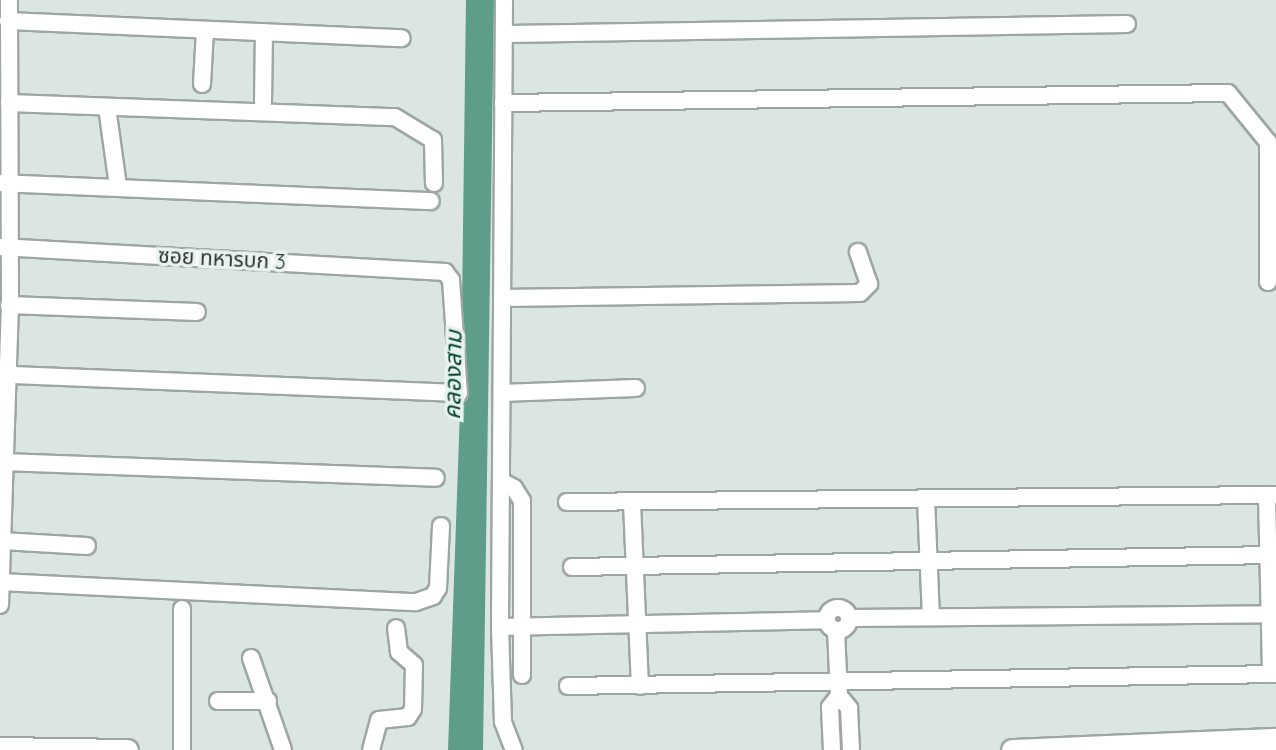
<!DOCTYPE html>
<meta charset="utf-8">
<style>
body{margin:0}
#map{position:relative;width:1276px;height:750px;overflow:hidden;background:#dbe5e1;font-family:Quicksand,"Noto Sans Thai",sans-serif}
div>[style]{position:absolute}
.water>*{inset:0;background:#5d9d89}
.roads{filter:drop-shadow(2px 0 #9da6a3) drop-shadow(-2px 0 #9da6a3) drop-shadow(0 2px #9da6a3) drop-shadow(0 -2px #9da6a3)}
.minor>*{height:16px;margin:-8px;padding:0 8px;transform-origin:8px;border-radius:8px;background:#fff}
.minor>.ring{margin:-8px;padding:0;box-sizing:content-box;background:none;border:16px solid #fff;border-radius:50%}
.major>*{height:21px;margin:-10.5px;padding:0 10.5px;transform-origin:10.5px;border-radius:10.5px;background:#fff}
span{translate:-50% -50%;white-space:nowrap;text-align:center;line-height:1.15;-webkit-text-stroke:7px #e8f3ef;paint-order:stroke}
.street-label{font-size:21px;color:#2e3230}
.water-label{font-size:23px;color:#023e30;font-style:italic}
</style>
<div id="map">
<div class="water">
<i style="clip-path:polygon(466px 0,494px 0,483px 750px,448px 750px,461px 382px)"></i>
</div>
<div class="roads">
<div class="minor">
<i style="left:504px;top:0;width:627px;rotate:90.37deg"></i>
<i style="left:500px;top:627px;width:95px;rotate:88.2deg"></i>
<i style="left:503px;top:722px;width:30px;rotate:69deg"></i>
<i style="left:8px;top:21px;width:394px;rotate:2.5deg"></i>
<i style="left:504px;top:34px;width:623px;rotate:-0.92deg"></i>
<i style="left:202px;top:84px;width:54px;rotate:-86.8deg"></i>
<i style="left:263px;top:102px;width:70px;rotate:-89.2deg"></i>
<i style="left:9px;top:103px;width:386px;rotate:2.1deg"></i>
<i style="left:395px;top:117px;width:44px;rotate:31.2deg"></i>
<i style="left:433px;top:140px;width:43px;rotate:88.7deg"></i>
<i style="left:503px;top:103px;width:725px;rotate:-0.79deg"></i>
<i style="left:1228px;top:93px;width:63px;rotate:50.8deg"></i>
<i style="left:1268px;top:142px;width:140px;rotate:90deg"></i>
<i style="left:107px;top:107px;width:80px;rotate:82.1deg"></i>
<i style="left:0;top:183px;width:431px;rotate:2.4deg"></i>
<i style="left:0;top:247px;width:446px;rotate:3.2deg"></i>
<i style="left:445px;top:272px;width:10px;rotate:53deg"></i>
<i style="left:451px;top:280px;width:113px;rotate:86deg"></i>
<i style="left:459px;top:393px;width:453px;rotate:-177.7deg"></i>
<i style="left:502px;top:298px;width:358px;rotate:-0.8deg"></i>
<i style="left:860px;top:293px;width:13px;rotate:-45deg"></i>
<i style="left:869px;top:284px;width:34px;rotate:-109deg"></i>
<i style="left:9px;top:305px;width:188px;rotate:2.1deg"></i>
<i style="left:502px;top:393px;width:134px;rotate:-2.1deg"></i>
<i style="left:3px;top:462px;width:433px;rotate:2.1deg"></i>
<i style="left:501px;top:481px;width:15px;rotate:28deg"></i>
<i style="left:514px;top:488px;width:15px;rotate:58deg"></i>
<i style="left:522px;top:501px;width:174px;rotate:90deg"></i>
<i style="left:1267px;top:495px;width:179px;rotate:88.7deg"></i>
<i style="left:926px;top:499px;width:118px;rotate:87.6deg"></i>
<i style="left:567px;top:502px;width:709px;rotate:-0.57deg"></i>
<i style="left:632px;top:503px;width:183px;rotate:87.5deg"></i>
<i style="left:1px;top:541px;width:86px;rotate:3.3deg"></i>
<i style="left:572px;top:567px;width:704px;rotate:-0.98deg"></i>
<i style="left:0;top:582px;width:416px;rotate:2.8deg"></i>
<i style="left:416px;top:602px;width:18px;rotate:-19deg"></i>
<i style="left:433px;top:596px;width:9px;rotate:-58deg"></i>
<i style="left:438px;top:588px;width:62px;rotate:-87.2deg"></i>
<i style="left:0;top:605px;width:304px;rotate:-88.1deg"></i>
<i style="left:10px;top:301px;width:301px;rotate:-90.2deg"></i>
<i class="ring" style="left:827px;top:608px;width:6px;height:6px"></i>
<i style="left:182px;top:609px;width:141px;rotate:90deg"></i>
<i style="left:849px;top:618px;width:427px;rotate:-0.5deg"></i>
<i style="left:500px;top:627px;width:326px;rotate:-1.2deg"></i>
<i style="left:251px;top:658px;width:97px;rotate:70.8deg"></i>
<i style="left:568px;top:686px;width:708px;rotate:-0.97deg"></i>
<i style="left:839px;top:696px;width:16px;rotate:50deg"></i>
<i style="left:849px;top:708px;width:42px;rotate:87.3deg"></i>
<i style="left:218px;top:701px;width:50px"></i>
<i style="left:371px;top:750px;width:31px;rotate:-75deg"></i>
<i style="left:379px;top:720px;width:29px;rotate:-6deg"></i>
<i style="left:408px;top:717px;width:9px;rotate:-58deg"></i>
<i style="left:413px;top:709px;width:44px;rotate:-88.7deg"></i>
<i style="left:414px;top:665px;width:20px;rotate:-139deg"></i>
<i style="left:399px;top:652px;width:24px;rotate:-97deg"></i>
<i style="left:832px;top:750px;width:43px;rotate:-92.7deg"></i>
<i style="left:830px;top:707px;width:14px;rotate:-51deg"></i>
<i style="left:839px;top:696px;width:66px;rotate:-92.6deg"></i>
</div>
<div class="major">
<i style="left:0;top:748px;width:127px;rotate:0.9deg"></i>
<i style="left:1012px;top:750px;width:264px;rotate:-2.4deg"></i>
</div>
</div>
<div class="street-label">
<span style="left:222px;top:258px;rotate:3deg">ซอย ทหารบก 3</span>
</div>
<div class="water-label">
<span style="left:453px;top:375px;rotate:-89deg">คลองสาม</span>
</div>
</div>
